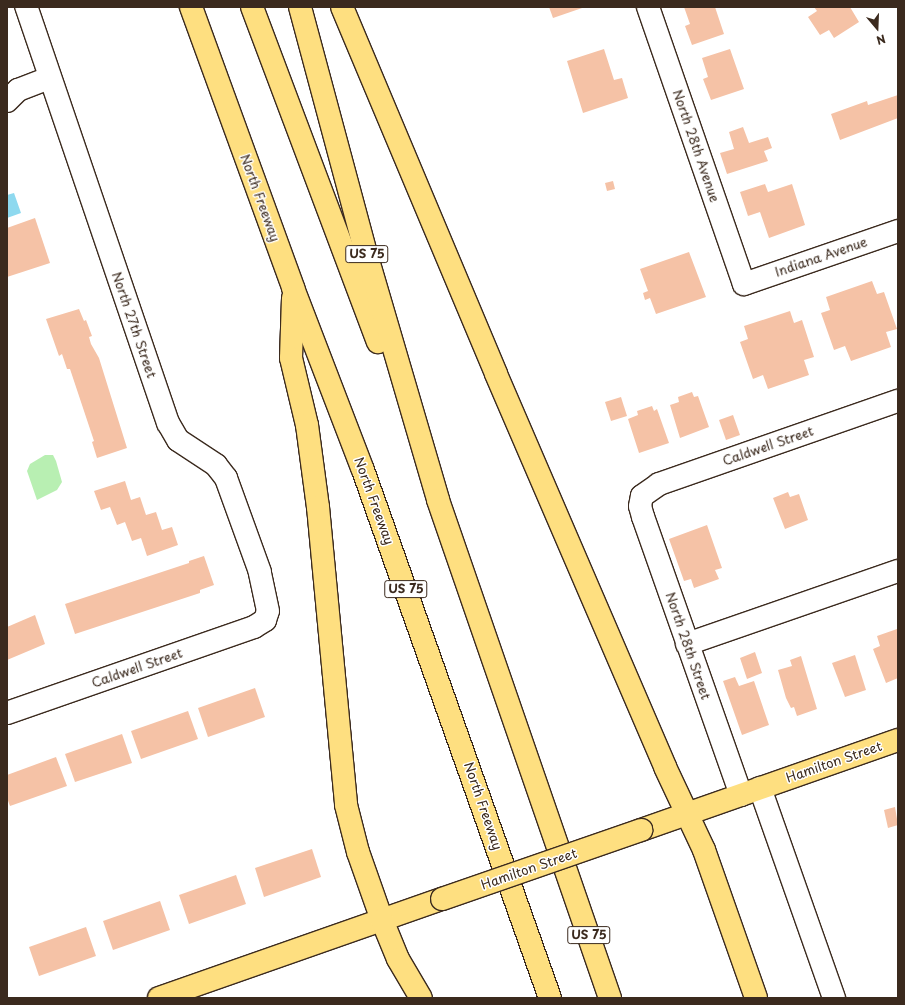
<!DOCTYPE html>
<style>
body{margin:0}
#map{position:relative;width:905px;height:1005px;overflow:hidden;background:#fff;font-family:"Playpen Sans",sans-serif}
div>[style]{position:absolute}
.green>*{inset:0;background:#b8efb2}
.water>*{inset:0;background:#8ed9ef}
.building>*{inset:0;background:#f5c2a6}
.roads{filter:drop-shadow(1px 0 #3b2a1e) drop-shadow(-1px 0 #3b2a1e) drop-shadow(0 1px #3b2a1e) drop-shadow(0 -1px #3b2a1e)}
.minor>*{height:22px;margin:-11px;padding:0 11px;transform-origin:11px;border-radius:11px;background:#fff}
.major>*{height:22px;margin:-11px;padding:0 11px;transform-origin:11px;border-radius:11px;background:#fedf80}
.highway>*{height:22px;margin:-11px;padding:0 11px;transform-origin:11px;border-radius:11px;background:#fedf80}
.bridges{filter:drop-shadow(1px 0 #3b2a1e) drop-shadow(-1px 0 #3b2a1e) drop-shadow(0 1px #3b2a1e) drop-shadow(0 -1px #3b2a1e)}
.major-bridge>*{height:22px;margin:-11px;padding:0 11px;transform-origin:11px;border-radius:11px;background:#fedf80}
span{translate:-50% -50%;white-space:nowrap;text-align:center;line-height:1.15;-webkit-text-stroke:3px #fff;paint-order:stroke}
.shield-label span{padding:1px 3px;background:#fff;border:1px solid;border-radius:3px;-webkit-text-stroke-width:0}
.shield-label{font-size:12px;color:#3b2a1e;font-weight:700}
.street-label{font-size:13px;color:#3b2a1e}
.frame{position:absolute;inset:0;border:8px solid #3b2a1e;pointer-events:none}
.north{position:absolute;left:857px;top:8px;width:40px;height:40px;-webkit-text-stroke:3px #fff;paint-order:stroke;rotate:161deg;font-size:11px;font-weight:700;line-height:16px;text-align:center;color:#3b2a1e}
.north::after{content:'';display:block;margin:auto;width:14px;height:18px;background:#3b2a1e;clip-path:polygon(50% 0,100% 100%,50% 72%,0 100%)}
</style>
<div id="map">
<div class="green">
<i style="clip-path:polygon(45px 455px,53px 455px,56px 461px,62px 482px,57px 490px,37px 500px,27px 471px,30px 464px)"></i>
</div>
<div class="water">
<i style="clip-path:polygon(14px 193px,21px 213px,7px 218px,7px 195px)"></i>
</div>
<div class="building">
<i style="clip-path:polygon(549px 7px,585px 7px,553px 18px)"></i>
<i style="clip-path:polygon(684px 7px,715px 7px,724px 34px,692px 45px,685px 26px,690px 24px)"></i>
<i style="clip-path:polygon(814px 7px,850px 7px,859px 22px,834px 38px,829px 30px,820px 35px,808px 17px,817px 11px)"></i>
<i style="clip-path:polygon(604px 49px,614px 80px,622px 78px,628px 98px,583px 113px,567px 61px)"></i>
<i style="clip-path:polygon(730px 49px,744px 89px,711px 100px,703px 79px,708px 77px,702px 58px)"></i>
<i style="clip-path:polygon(898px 95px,898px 118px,840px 140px,831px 114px,867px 101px,868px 105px)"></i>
<i style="clip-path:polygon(743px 127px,749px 143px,768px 137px,772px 148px,764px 151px,768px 161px,727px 174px,720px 153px,734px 149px,729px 132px)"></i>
<i style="clip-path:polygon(613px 181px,615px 189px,607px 191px,605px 183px)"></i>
<i style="clip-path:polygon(765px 184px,768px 192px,792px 184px,805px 225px,769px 238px,760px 212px,748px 216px,740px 192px)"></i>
<i style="clip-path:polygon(35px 218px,50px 263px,7px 277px,7px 228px)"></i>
<i style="clip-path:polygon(689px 252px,706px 297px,656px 314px,650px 298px,645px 300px,643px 293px,648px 291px,640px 269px)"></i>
<i style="clip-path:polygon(872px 281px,877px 294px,884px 292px,897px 329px,886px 332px,891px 347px,851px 361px,845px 346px,834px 350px,821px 313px,830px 310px,826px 297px)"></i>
<i style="clip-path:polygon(79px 309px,84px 321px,86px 320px,92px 336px,89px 337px,91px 344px,99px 358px,127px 448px,97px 458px,92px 442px,94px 441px,70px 369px,67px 369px,62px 354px,59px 356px,46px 319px)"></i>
<i style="clip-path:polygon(790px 311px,794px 323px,802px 320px,814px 357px,804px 360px,809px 375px,768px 389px,763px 375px,753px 379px,740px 342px,748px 339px,744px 326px)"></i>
<i style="clip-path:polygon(692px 392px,694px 397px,698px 396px,709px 427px,680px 438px,670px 405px,679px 402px,678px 397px)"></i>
<i style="clip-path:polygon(621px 397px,627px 416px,611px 421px,605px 402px)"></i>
<i style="clip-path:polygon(652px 406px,654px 411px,657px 409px,669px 443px,639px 453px,628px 419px,638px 415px,637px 411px)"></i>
<i style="clip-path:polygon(733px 415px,740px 435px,726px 440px,719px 420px)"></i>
<i style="clip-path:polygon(125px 481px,131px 500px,140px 497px,146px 515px,156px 512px,162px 530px,172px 527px,178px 545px,147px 556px,141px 538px,132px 541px,125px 522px,117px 525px,110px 507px,101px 510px,94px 491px)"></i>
<i style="clip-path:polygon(788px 492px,790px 497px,799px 494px,808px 520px,785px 529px,773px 498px)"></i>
<i style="clip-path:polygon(707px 525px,722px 568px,715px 570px,719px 579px,694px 588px,691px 579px,684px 581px,669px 539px)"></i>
<i style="clip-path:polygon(204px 556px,214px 585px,200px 590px,200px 593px,75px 634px,65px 604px,189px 563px,189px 561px)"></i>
<i style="clip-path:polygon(35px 615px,45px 644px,7px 660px,7px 627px)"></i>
<i style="clip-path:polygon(897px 629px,898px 678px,886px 683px,873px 649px,880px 646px,877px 636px)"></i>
<i style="clip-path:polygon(755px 652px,762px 673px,747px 679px,740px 658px)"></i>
<i style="clip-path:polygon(855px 655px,866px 690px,845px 697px,832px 663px)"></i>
<i style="clip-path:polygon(801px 656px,817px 709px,797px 716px,794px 707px,791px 708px,786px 698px,778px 670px,792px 666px,790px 660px)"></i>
<i style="clip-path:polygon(735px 677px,739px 686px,754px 681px,769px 725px,742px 735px,723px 681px)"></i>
<i style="clip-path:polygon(255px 688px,265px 717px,208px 737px,198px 708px)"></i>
<i style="clip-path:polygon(188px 711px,198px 739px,141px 759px,131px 731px)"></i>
<i style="clip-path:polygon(122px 734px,132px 763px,75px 782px,65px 754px)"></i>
<i style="clip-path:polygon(56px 757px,67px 786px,10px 806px,7px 798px,7px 775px)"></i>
<i style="clip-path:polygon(895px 807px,898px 825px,888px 828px,884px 810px)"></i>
<i style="clip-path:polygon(312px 849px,321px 877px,264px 897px,255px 868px)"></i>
<i style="clip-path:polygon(236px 875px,246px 904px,189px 924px,179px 895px)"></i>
<i style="clip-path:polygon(160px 901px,170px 930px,113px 950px,103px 921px)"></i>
<i style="clip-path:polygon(86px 927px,96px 956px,39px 976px,29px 947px)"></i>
</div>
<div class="roads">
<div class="minor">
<i style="left:648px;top:7px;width:293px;rotate:70.9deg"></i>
<i style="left:744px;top:284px;width:163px;rotate:-19deg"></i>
<i style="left:7px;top:101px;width:16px;rotate:-45deg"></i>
<i style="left:18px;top:90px;width:34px;rotate:-21deg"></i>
<i style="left:687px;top:644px;width:223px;rotate:-19.1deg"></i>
<i style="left:7px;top:713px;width:262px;rotate:-19.2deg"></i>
<i style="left:254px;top:627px;width:13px;rotate:-32deg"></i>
<i style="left:265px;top:620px;width:9px;rotate:-72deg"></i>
<i style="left:268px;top:611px;width:40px;rotate:-102deg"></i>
<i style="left:260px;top:572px;width:100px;rotate:-109.9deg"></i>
<i style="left:226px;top:478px;width:16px;rotate:-128deg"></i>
<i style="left:216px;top:465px;width:45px;rotate:-146.7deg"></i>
<i style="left:178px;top:440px;width:20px;rotate:-120deg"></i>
<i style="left:168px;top:423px;width:440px;rotate:-108.8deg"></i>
<i style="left:760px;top:788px;width:223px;rotate:70.6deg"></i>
<i style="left:741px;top:795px;width:295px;rotate:-109.4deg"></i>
<i style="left:643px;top:517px;width:11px;rotate:-105deg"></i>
<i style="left:640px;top:506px;width:10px;rotate:-79deg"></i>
<i style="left:642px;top:496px;width:21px;rotate:-35deg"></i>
<i style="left:659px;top:484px;width:253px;rotate:-19.2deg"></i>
</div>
<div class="major">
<i style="left:641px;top:830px;width:272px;rotate:-19.3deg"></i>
<i style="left:159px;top:998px;width:300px;rotate:-19.3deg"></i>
</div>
<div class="highway">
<i style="left:191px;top:7px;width:299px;rotate:70deg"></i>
<i style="left:293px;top:288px;width:195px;rotate:69deg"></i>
<i style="left:363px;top:470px;width:560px;rotate:70.5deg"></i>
<i style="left:252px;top:7px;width:358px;rotate:69.4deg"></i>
<i style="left:300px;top:7px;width:262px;rotate:75deg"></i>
<i style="left:368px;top:260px;width:250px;rotate:73.7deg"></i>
<i style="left:438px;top:500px;width:527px;rotate:70.95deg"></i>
<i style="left:342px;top:7px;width:398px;rotate:67.2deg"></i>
<i style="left:496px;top:374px;width:428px;rotate:66.7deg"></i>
<i style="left:665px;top:767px;width:92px;rotate:64.8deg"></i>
<i style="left:704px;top:850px;width:157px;rotate:70.6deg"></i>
<i style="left:293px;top:298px;width:60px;rotate:91.9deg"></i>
<i style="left:291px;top:358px;width:69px;rotate:76.6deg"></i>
<i style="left:307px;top:425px;width:83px;rotate:82.4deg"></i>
<i style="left:318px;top:507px;width:299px;rotate:84.6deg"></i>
<i style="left:346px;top:805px;width:49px;rotate:75.7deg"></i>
<i style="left:358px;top:852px;width:72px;rotate:70.6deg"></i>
<i style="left:382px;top:920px;width:42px;rotate:67.7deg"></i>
<i style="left:398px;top:959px;width:45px;rotate:59.5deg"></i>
</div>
</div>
<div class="bridges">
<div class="major-bridge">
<i style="left:442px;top:899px;width:211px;rotate:-19.1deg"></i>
</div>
</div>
<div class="shield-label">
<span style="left:367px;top:254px">US 75</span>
<span style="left:406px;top:589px">US 75</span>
<span style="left:589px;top:935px">US 75</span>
</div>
<div class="street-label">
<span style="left:696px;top:146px;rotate:71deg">North 28th Avenue</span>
<span style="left:260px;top:198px;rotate:70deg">North Freeway</span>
<span style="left:821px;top:257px;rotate:-19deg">Indiana Avenue</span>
<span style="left:134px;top:325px;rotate:71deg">North 27th Street</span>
<span style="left:768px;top:446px;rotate:-19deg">Caldwell Street</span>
<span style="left:374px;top:501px;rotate:70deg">North Freeway</span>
<span style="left:688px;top:646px;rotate:71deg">North 28th Street</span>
<span style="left:137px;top:668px;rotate:-19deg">Caldwell Street</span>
<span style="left:834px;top:762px;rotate:-19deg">Hamilton Street</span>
<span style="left:483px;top:806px;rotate:71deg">North Freeway</span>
<span style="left:529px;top:869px;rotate:-19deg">Hamilton Street</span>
</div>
<div class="frame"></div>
<div class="north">N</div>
</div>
